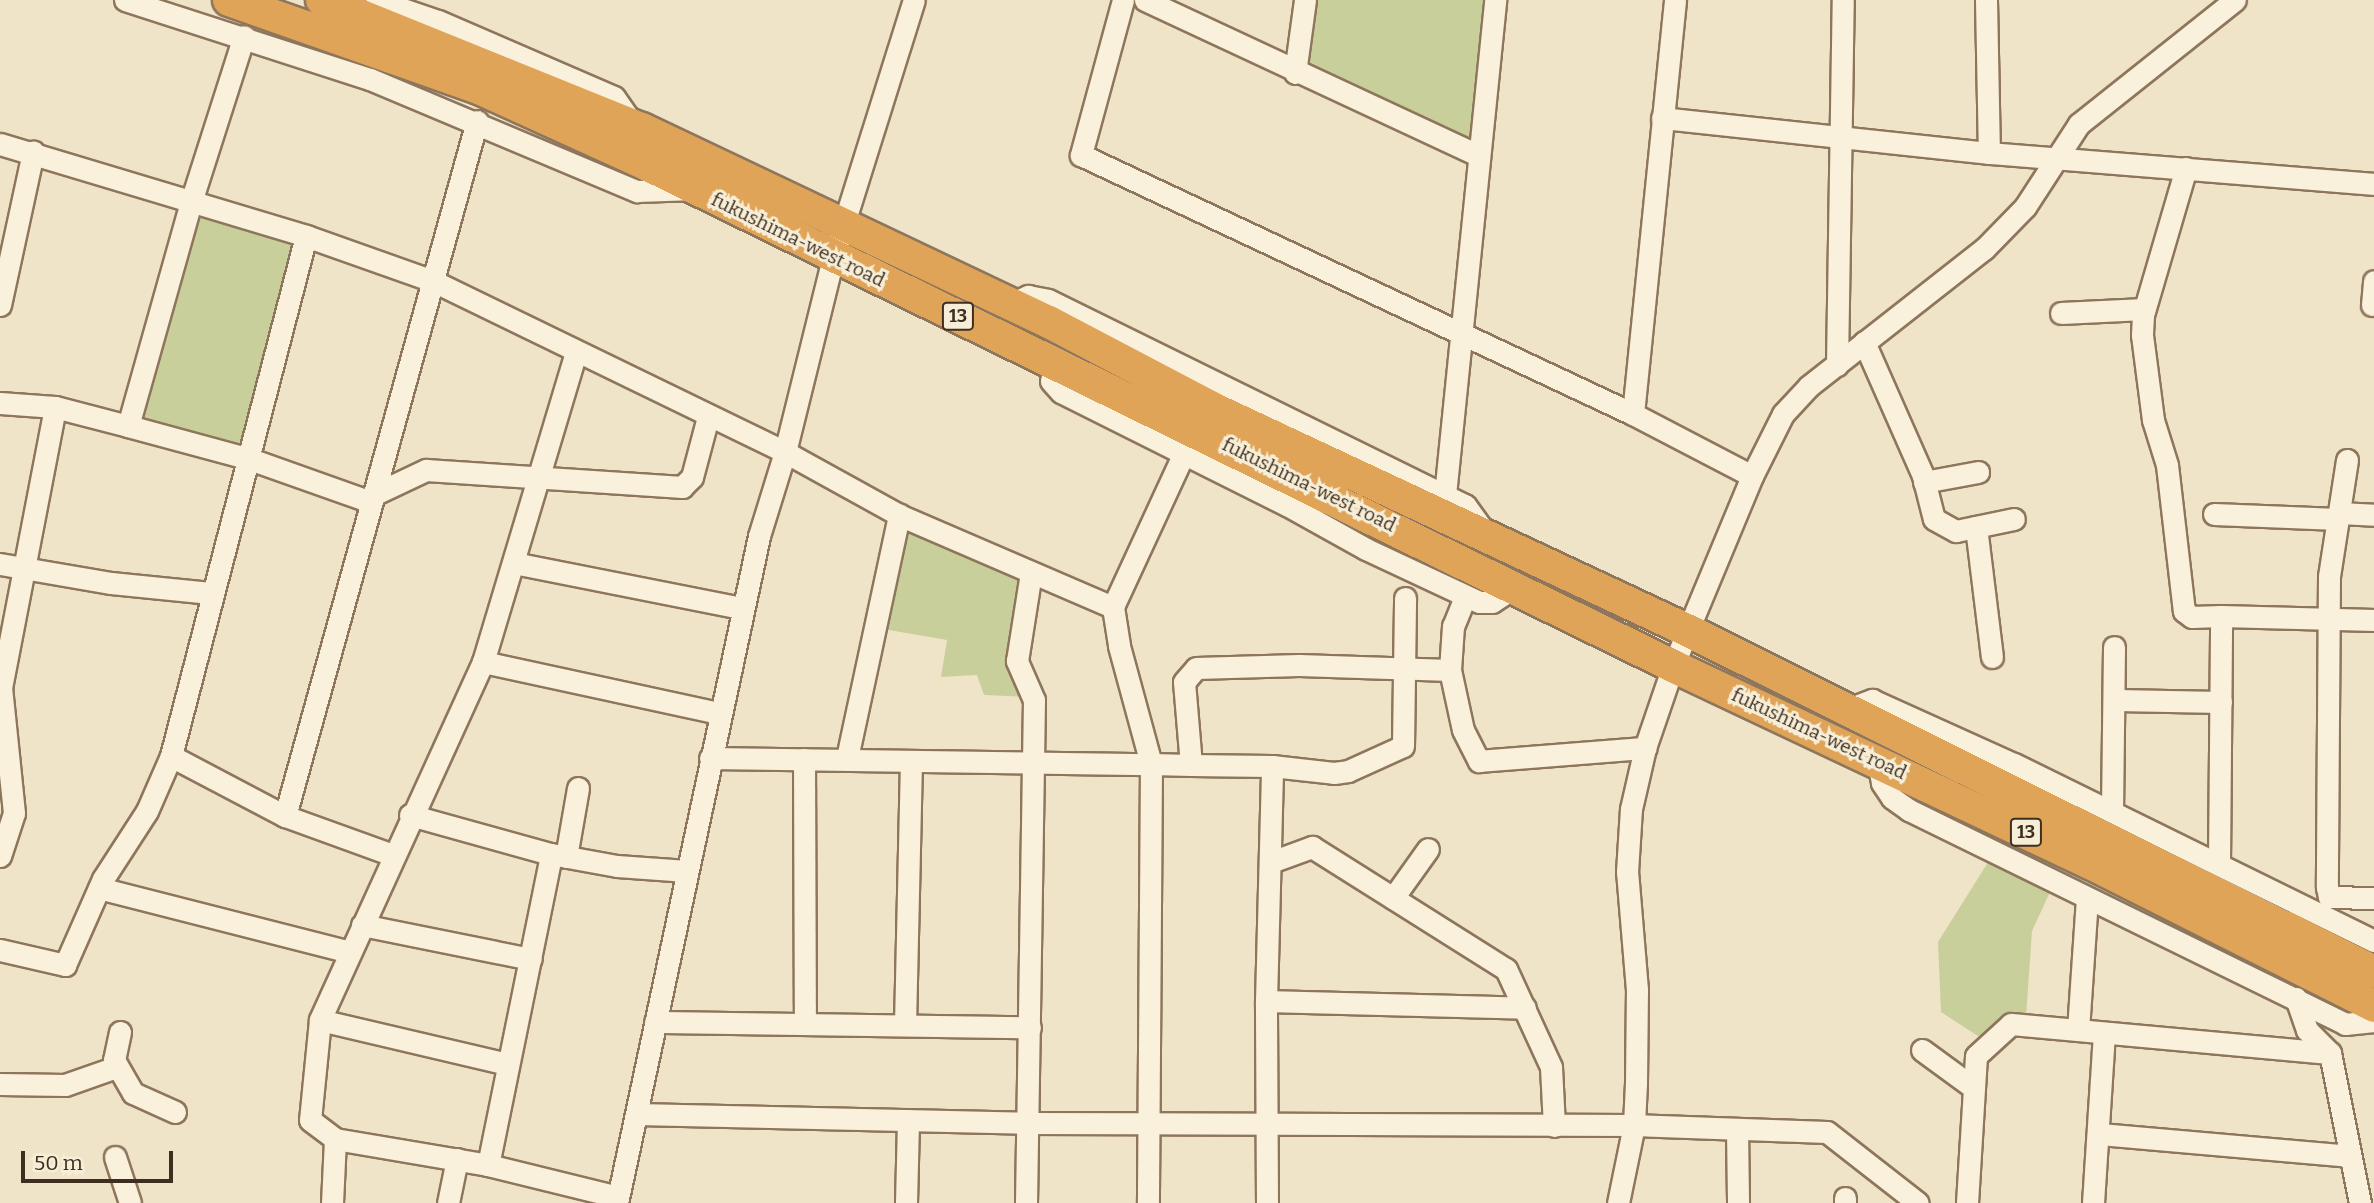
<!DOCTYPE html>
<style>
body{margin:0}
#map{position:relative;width:2374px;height:1203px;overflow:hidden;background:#f0e4c8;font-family:Bitter,serif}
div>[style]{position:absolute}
.green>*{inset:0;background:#c9cf9b}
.roads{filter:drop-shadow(2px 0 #8d765c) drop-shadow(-2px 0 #8d765c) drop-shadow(0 2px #8d765c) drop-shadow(0 -2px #8d765c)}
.minor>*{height:21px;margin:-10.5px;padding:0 10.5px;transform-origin:10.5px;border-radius:10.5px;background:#faf1dc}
.highway>*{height:32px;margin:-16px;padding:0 16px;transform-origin:16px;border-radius:16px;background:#e0a458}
span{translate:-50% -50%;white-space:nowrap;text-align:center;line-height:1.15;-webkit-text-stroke:6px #f7eed8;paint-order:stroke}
.shield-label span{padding:2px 5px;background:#f7eed8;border:2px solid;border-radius:5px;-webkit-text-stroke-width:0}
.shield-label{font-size:18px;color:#3d2e20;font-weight:700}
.street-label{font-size:19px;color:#3d2e20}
.scale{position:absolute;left:21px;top:1151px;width:152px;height:32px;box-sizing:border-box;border:4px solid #3d2e20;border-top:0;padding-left:9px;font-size:21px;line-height:24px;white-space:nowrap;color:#3d2e20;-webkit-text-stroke:5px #f7eed8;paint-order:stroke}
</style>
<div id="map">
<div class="green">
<i style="clip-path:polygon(1315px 0,1488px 0,1470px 144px,1305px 67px)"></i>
<i style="clip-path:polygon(199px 215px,295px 241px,242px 449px,139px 419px)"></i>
<i style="clip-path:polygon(905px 524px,1023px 576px,1026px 697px,984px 695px,977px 675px,941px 677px,947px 640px,883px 629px)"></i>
<i style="clip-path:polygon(1997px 848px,2057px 877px,2032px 931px,2026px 1017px,2008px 1013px,1981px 1038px,1941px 1012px,1938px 942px)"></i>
</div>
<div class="roads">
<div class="minor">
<i style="left:125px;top:0;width:257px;rotate:17.9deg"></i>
<i style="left:370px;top:79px;width:290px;rotate:22.8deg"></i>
<i style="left:637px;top:191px;width:58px;rotate:-2deg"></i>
<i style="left:376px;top:0;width:65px;rotate:18.7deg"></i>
<i style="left:438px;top:21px;width:192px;rotate:23.4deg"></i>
<i style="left:614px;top:97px;width:35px;rotate:55deg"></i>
<i style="left:1123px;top:0;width:161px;rotate:105.2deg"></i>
<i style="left:1081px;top:155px;width:610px;rotate:25.14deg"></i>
<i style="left:1633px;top:414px;width:134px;rotate:27.5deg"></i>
<i style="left:1145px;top:0;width:367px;rotate:25deg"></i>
<i style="left:1986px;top:0;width:153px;rotate:88.9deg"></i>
<i style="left:1295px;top:73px;width:74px;rotate:-82.2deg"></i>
<i style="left:1662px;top:118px;width:329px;rotate:6.1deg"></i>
<i style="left:1989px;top:153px;width:386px;rotate:4.6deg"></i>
<i style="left:0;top:144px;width:320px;rotate:16.7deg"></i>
<i style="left:306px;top:236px;width:135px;rotate:19.5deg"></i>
<i style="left:433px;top:281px;width:391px;rotate:25.9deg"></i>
<i style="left:785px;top:452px;width:130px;rotate:28.9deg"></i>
<i style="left:899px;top:515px;width:233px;rotate:23.3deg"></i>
<i style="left:2186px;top:168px;width:153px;rotate:106.3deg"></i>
<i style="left:2143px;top:315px;width:20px;rotate:93deg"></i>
<i style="left:2142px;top:335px;width:86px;rotate:82.6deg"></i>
<i style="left:2153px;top:420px;width:47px;rotate:72.7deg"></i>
<i style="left:2167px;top:465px;width:147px;rotate:83.4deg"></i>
<i style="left:2184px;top:611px;width:10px;rotate:37deg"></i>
<i style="left:2192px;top:617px;width:29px;rotate:-2deg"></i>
<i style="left:1010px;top:304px;width:20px;rotate:-24deg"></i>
<i style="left:1028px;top:296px;width:20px;rotate:11deg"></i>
<i style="left:1048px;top:300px;width:465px;rotate:26.2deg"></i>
<i style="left:1465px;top:505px;width:39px;rotate:54deg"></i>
<i style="left:0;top:305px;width:157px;rotate:-77.8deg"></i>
<i style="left:2372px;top:305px;width:24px;rotate:-85deg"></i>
<i style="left:2061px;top:313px;width:83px;rotate:-2.8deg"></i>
<i style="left:1864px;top:342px;width:146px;rotate:66.2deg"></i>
<i style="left:1923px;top:476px;width:44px;rotate:75.7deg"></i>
<i style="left:1934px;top:519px;width:25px;rotate:29deg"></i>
<i style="left:1956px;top:531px;width:59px;rotate:-11.7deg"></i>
<i style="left:576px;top:352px;width:324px;rotate:106.7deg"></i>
<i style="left:483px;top:662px;width:393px;rotate:114.5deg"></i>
<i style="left:320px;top:1020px;width:100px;rotate:95.7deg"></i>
<i style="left:310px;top:1120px;width:31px;rotate:37deg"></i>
<i style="left:335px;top:1139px;width:155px;rotate:9.6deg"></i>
<i style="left:488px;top:1165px;width:134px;rotate:13.8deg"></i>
<i style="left:1055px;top:361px;width:20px;rotate:101deg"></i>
<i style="left:1051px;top:381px;width:15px;rotate:48deg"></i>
<i style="left:1061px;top:392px;width:253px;rotate:26.6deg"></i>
<i style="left:1287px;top:505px;width:90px;rotate:29.1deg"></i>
<i style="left:1366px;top:549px;width:125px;rotate:25.1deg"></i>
<i style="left:1479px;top:602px;width:13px"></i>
<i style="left:1492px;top:602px;width:27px;rotate:-33deg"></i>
<i style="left:1837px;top:365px;width:365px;rotate:-89.1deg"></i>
<i style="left:0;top:403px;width:55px;rotate:4.2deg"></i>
<i style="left:55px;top:407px;width:75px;rotate:14.6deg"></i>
<i style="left:128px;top:426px;width:123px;rotate:15.1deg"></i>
<i style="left:247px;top:458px;width:132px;rotate:19.5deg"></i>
<i style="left:1633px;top:414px;width:416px;rotate:-84.2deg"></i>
<i style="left:128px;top:426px;width:233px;rotate:-74.3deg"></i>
<i style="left:191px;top:202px;width:174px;rotate:-72.3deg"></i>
<i style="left:1184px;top:453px;width:170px;rotate:114.8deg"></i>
<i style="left:1113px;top:607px;width:39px;rotate:81deg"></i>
<i style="left:1119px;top:646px;width:122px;rotate:74.8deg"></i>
<i style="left:1151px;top:764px;width:40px;rotate:1.4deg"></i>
<i style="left:1191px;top:765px;width:83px;rotate:-94.8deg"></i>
<i style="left:1184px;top:682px;width:18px;rotate:-49deg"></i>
<i style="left:1196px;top:668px;width:103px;rotate:-1.7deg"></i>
<i style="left:1299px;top:665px;width:151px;rotate:1.9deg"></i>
<i style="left:2347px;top:460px;width:117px;rotate:98.8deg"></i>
<i style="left:2329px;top:576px;width:311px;rotate:90.4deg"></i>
<i style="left:2327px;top:887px;width:10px;rotate:79deg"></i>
<i style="left:2329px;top:897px;width:45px;rotate:1.3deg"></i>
<i style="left:1924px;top:482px;width:55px;rotate:-10.5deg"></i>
<i style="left:373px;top:495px;width:59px;rotate:-25.3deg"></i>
<i style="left:426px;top:470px;width:257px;rotate:3.8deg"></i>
<i style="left:682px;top:487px;width:14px;rotate:-45deg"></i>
<i style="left:692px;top:477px;width:62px;rotate:-75.1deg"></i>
<i style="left:1445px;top:495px;width:498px;rotate:-84.2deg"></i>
<i style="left:2339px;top:513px;width:35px;rotate:3deg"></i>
<i style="left:2214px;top:514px;width:124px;rotate:2.3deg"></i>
<i style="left:1976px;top:527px;width:131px;rotate:83deg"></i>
<i style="left:514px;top:563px;width:232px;rotate:11.2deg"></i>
<i style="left:0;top:564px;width:113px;rotate:9.7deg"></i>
<i style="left:111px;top:583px;width:100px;rotate:5.7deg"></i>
<i style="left:1465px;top:597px;width:31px;rotate:112deg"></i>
<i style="left:1453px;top:626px;width:44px;rotate:93.9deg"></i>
<i style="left:1450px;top:670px;width:61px;rotate:77.8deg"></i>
<i style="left:1463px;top:730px;width:35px;rotate:63deg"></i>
<i style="left:1479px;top:761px;width:167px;rotate:-4.5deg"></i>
<i style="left:483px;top:662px;width:240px;rotate:12.2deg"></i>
<i style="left:2116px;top:700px;width:105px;rotate:1.1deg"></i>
<i style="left:1848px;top:709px;width:26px;rotate:-21deg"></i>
<i style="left:1872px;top:700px;width:156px;rotate:24.3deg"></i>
<i style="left:2014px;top:764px;width:401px;rotate:26.2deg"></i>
<i style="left:171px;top:756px;width:129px;rotate:27.8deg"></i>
<i style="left:285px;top:816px;width:115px;rotate:19.9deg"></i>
<i style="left:710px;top:758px;width:441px;rotate:0.8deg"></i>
<i style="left:1151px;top:764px;width:439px;rotate:90.4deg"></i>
<i style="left:847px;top:758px;width:249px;rotate:-77.9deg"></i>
<i style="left:804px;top:759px;width:264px;rotate:89.8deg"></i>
<i style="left:1878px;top:762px;width:21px;rotate:79deg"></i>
<i style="left:1882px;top:783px;width:18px;rotate:56deg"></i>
<i style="left:1892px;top:798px;width:21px;rotate:35deg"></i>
<i style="left:1909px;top:810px;width:486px;rotate:26.1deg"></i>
<i style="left:2345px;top:1024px;width:29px;rotate:-6deg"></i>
<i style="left:1191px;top:765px;width:81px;rotate:0.7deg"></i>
<i style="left:1272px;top:766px;width:62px;rotate:6.4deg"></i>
<i style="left:1334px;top:773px;width:14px;rotate:-8deg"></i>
<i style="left:1348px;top:771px;width:60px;rotate:-24.4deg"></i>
<i style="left:1403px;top:746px;width:148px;rotate:-89.2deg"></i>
<i style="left:2112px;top:812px;width:165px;rotate:-89.3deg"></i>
<i style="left:410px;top:815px;width:146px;rotate:15.5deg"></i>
<i style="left:551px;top:854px;width:67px;rotate:10.3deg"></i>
<i style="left:617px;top:866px;width:70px;rotate:4.1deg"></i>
<i style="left:285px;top:816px;width:721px;rotate:-74.56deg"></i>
<i style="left:0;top:856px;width:45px;rotate:-72deg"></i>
<i style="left:14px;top:813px;width:126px;rotate:-95.9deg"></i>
<i style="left:1px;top:688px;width:286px;rotate:-79.1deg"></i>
<i style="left:566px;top:857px;width:70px;rotate:-80.1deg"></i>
<i style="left:1271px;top:862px;width:44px;rotate:-20.1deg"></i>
<i style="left:1312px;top:847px;width:229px;rotate:32.2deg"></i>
<i style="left:1506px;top:969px;width:108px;rotate:65.3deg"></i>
<i style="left:1551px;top:1067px;width:59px;rotate:87.1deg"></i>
<i style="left:2219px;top:863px;width:247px;rotate:-89.5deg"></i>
<i style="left:2221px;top:616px;width:153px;rotate:1.5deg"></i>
<i style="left:99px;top:888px;width:259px;rotate:14.3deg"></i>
<i style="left:1393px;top:898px;width:60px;rotate:-54.5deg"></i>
<i style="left:362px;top:925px;width:172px;rotate:11.4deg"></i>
<i style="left:0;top:950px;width:67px;rotate:13deg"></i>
<i style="left:65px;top:965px;width:94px;rotate:-66.2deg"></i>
<i style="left:103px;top:879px;width:81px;rotate:-57.1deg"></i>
<i style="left:147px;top:811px;width:60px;rotate:-66.4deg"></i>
<i style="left:171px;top:756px;width:537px;rotate:-75.45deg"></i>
<i style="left:2296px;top:998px;width:34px;rotate:71deg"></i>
<i style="left:2307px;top:1030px;width:33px;rotate:45deg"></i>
<i style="left:2330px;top:1053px;width:153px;rotate:78.7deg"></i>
<i style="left:1266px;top:1001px;width:259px;rotate:1.5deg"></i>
<i style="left:320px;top:1020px;width:193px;rotate:13.2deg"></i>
<i style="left:655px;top:1022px;width:375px;rotate:0.8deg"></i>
<i style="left:905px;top:1025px;width:262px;rotate:-88.7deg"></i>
<i style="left:2078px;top:1030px;width:132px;rotate:-86.1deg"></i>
<i style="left:120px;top:1032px;width:29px;rotate:102deg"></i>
<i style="left:114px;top:1060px;width:38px;rotate:60deg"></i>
<i style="left:133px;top:1093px;width:46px;rotate:24.3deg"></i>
<i style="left:1922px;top:1050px;width:64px;rotate:36.2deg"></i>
<i style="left:0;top:1084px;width:65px;rotate:0.9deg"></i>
<i style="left:65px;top:1085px;width:54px;rotate:-19.4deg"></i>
<i style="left:637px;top:1114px;width:389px;rotate:1.3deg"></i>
<i style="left:1026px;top:1123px;width:608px;rotate:0.19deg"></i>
<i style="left:1634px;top:1125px;width:193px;rotate:2.1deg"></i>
<i style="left:1827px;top:1132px;width:115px;rotate:38deg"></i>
<i style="left:1737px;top:1129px;width:74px;rotate:89.2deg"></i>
<i style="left:2099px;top:1134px;width:251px;rotate:5deg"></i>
<i style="left:115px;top:1157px;width:48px;rotate:71.9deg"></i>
<i style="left:488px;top:1165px;width:317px;rotate:-78.5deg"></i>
<i style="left:1845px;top:1198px;width:5px;rotate:90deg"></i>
<i style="left:332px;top:1203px;width:64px;rotate:-87.3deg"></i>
<i style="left:448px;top:1203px;width:45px;rotate:-78.4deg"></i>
<i style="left:617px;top:1203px;width:682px;rotate:-77.98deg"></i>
<i style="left:759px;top:536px;width:88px;rotate:-72.8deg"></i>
<i style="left:785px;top:452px;width:200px;rotate:-76.1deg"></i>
<i style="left:833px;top:258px;width:270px;rotate:-72.6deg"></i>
<i style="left:906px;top:1203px;width:83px;rotate:-88.6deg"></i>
<i style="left:1026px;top:1203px;width:503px;rotate:-89.09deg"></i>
<i style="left:1034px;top:700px;width:43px;rotate:-113.6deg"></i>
<i style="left:1017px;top:661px;width:89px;rotate:-81deg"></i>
<i style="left:1267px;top:1203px;width:202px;rotate:-90.3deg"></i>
<i style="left:1266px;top:1001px;width:235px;rotate:-88.5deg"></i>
<i style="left:1618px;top:1203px;width:80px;rotate:-78.4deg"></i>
<i style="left:1634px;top:1125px;width:42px;rotate:-87.3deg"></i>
<i style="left:1636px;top:1083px;width:93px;rotate:-89.4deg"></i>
<i style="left:1637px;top:990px;width:118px;rotate:-94.8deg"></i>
<i style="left:1627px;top:872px;width:63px;rotate:-86.4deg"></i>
<i style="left:1631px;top:809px;width:63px;rotate:-77.1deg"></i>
<i style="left:1645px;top:748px;width:87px;rotate:-71.1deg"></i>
<i style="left:1673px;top:666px;width:206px;rotate:-67.4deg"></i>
<i style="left:1752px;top:476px;width:69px;rotate:-63.4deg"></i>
<i style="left:1783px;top:414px;width:38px;rotate:-47deg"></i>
<i style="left:1809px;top:386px;width:222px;rotate:-38.1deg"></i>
<i style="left:1984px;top:249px;width:59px;rotate:-45.7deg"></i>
<i style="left:2025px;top:207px;width:99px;rotate:-57deg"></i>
<i style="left:2079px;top:124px;width:199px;rotate:-38.5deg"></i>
<i style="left:1967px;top:1203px;width:147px;rotate:-86.5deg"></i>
<i style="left:1976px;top:1056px;width:47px;rotate:-42.4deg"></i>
<i style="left:2011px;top:1024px;width:320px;rotate:5.2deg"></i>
<i style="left:2093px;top:1203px;width:170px;rotate:-86.3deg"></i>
</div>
<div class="highway">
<i style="left:229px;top:0;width:265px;rotate:19.4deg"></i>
<i style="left:479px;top:88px;width:186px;rotate:24.5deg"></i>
<i style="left:648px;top:165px;width:1141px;rotate:26.05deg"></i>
<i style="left:1673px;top:666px;width:461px;rotate:25.3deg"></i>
<i style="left:2090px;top:863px;width:318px;rotate:26.7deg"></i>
<i style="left:322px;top:0;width:345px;rotate:22deg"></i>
<i style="left:642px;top:129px;width:450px;rotate:25.4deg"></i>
<i style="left:1049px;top:322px;width:184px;rotate:27.8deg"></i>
<i style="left:1212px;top:408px;width:527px;rotate:25.06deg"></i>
<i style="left:1689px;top:631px;width:765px;rotate:26.46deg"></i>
</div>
</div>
<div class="shield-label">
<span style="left:958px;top:316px">13</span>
<span style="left:2026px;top:832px">13</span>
</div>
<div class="street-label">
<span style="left:798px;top:240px;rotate:26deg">fukushima-west road</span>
<span style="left:1309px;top:485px;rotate:26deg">fukushima-west road</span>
<span style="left:1819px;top:734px;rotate:25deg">fukushima-west road</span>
</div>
<div class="scale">50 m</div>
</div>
